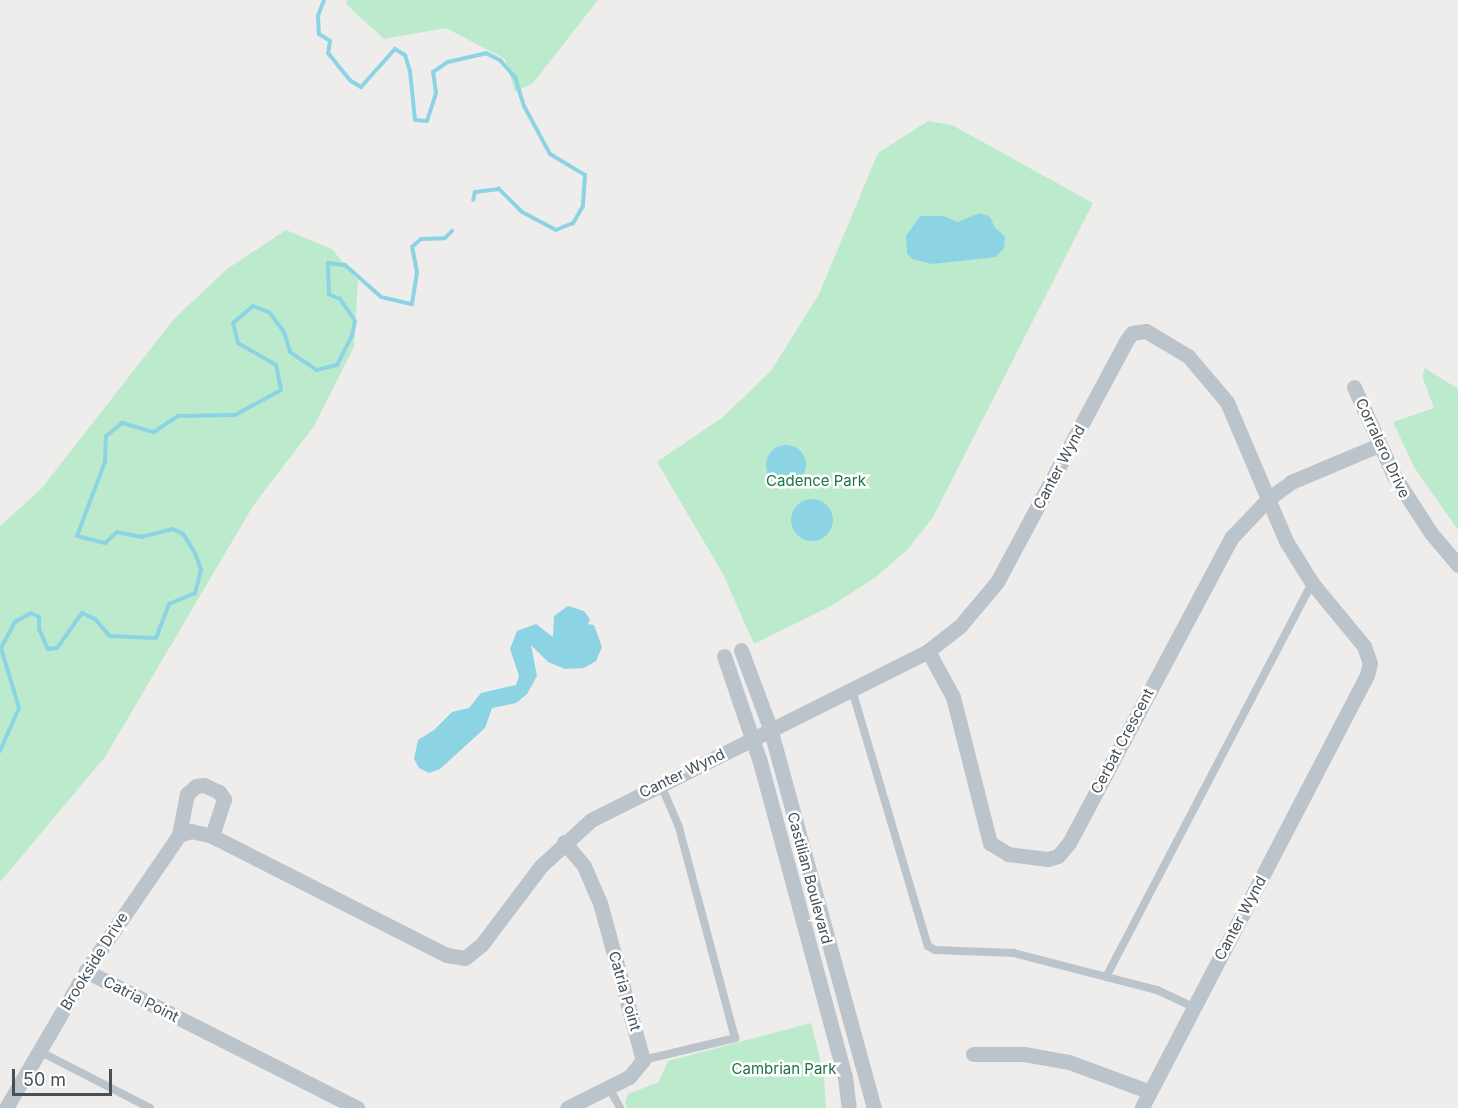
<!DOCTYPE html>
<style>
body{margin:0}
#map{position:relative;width:1458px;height:1108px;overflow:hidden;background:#efecec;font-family:Inter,sans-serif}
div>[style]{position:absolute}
.green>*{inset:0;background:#bceacd}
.water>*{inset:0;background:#8cd4e4}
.round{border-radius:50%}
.stream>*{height:4px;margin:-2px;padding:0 2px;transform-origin:2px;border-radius:2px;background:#8cd4e4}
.lane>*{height:8px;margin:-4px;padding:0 4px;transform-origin:4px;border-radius:4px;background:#bbc4cb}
.street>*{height:15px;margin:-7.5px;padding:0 7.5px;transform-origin:7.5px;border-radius:7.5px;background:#bbc4cb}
span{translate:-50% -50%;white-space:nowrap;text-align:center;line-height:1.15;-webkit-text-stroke:5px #fff;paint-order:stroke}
.street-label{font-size:15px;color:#465058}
.park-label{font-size:15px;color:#1d7346}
.scale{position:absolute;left:12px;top:1069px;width:100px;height:27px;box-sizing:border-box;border:3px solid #465058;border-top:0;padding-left:8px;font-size:18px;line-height:21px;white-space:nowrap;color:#465058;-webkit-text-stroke:4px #fff;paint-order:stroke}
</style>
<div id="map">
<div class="green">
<i style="clip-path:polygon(346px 0,598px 0,533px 83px,515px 92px,505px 59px,446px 28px,384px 39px,347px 5px)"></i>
<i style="clip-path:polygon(928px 121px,952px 125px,1093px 203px,933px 517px,908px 549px,876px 577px,831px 606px,754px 644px,723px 574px,657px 462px,723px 417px,771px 371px,819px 294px,878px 153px)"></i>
<i style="clip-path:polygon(286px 230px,332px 249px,358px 281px,354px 347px,314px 426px,253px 506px,105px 757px,0 882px,0 526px,41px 489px,174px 319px,227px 269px)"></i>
<i style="clip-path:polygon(1425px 368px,1458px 389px,1458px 530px,1414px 467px,1393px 422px,1434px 408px,1422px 376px)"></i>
<i style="clip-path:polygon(811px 1023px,824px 1075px,826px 1108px,627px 1108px,625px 1104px,628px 1094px,659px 1082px,668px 1061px)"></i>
</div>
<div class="water">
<i style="clip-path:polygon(980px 213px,990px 217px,995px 228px,1005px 236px,1004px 248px,996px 257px,932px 264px,913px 259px,907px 254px,906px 236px,920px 216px,944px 216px,958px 222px)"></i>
<i class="round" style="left:766px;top:445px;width:40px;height:40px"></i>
<i class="round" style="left:791px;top:499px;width:42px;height:42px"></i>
<i style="clip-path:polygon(568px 606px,584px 611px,590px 619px,588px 624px,594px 625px,602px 647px,596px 661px,584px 668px,565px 669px,548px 662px,531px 645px,537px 676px,527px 694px,516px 703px,492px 708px,485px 728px,440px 769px,429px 773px,419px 768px,414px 759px,418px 740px,434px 730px,452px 712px,469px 708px,481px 693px,516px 685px,519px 676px,510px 649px,517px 631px,536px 624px,553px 637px,554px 616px)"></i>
</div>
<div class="stream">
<i style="left:324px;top:0;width:17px;rotate:111deg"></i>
<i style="left:318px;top:16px;width:18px;rotate:87deg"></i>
<i style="left:319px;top:34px;width:13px;rotate:32deg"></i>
<i style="left:330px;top:41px;width:12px;rotate:99deg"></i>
<i style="left:328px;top:53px;width:36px;rotate:51deg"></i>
<i style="left:351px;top:81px;width:12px;rotate:31deg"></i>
<i style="left:361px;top:87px;width:51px;rotate:-48.2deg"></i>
<i style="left:395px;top:49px;width:12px;rotate:31deg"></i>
<i style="left:405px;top:55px;width:17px;rotate:73deg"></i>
<i style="left:410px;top:71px;width:49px;rotate:84.2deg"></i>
<i style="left:415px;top:120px;width:12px;rotate:5deg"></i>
<i style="left:427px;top:121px;width:29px;rotate:-72deg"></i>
<i style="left:436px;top:93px;width:21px;rotate:-98deg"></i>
<i style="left:433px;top:72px;width:18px;rotate:-34deg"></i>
<i style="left:448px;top:62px;width:39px;rotate:-13deg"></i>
<i style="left:486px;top:53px;width:16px;rotate:27deg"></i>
<i style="left:500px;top:60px;width:23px;rotate:49deg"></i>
<i style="left:515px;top:77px;width:30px;rotate:73deg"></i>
<i style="left:524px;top:106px;width:55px;rotate:61.6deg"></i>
<i style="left:550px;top:154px;width:41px;rotate:31deg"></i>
<i style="left:585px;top:175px;width:31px;rotate:94deg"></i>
<i style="left:583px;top:206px;width:20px;rotate:120deg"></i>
<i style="left:573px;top:223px;width:18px;rotate:158deg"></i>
<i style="left:556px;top:230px;width:38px;rotate:-152deg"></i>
<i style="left:522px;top:212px;width:33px;rotate:-135deg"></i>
<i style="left:499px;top:189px;width:24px;rotate:173deg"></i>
<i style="left:475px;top:192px;width:8px;rotate:104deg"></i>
<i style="left:0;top:751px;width:47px;rotate:-66.2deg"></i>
<i style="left:19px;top:708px;width:63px;rotate:-106.7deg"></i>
<i style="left:1px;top:648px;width:30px;rotate:-62deg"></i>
<i style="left:15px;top:622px;width:18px;rotate:-29deg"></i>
<i style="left:31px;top:613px;width:9px;rotate:27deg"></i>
<i style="left:39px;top:617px;width:12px;rotate:90deg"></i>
<i style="left:39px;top:629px;width:22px;rotate:66deg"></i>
<i style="left:48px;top:649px;width:9px;rotate:-6deg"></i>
<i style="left:57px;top:648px;width:43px;rotate:-54.5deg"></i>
<i style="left:82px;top:613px;width:14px;rotate:25deg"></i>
<i style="left:95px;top:619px;width:23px;rotate:49deg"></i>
<i style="left:110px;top:636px;width:46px;rotate:2.5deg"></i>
<i style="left:156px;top:638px;width:36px;rotate:-69deg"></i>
<i style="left:169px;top:604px;width:28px;rotate:-23deg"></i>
<i style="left:195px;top:593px;width:24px;rotate:-75deg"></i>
<i style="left:201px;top:570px;width:18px;rotate:-109deg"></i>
<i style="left:195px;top:553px;width:22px;rotate:-122deg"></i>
<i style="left:183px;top:534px;width:11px;rotate:-153deg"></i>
<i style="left:173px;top:529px;width:32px;rotate:166deg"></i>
<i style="left:142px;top:537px;width:25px;rotate:-169deg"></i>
<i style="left:117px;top:532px;width:16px;rotate:137deg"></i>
<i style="left:105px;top:543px;width:29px;rotate:-166deg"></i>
<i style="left:77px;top:536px;width:79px;rotate:-69.3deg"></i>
<i style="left:105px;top:462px;width:26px;rotate:-88deg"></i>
<i style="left:106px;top:436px;width:21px;rotate:-39deg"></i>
<i style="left:122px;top:423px;width:33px;rotate:16deg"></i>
<i style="left:154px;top:432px;width:29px;rotate:-34deg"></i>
<i style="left:178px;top:416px;width:57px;rotate:-1deg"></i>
<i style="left:235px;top:415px;width:52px;rotate:-28.5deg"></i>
<i style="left:281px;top:390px;width:25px;rotate:-101deg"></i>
<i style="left:276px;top:365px;width:44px;rotate:-149.9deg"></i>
<i style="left:238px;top:343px;width:21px;rotate:-104deg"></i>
<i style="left:233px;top:323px;width:26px;rotate:-40deg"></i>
<i style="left:253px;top:306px;width:17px;rotate:21deg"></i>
<i style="left:269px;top:312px;width:25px;rotate:53deg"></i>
<i style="left:284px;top:332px;width:21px;rotate:73deg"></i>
<i style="left:290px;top:352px;width:32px;rotate:34deg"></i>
<i style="left:317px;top:370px;width:21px;rotate:-14deg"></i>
<i style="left:337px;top:365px;width:33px;rotate:-63deg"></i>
<i style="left:352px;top:336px;width:15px;rotate:-79deg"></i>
<i style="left:355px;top:321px;width:27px;rotate:-124deg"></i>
<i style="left:340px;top:299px;width:12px;rotate:-156deg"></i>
<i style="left:329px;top:294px;width:31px;rotate:-92deg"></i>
<i style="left:328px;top:263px;width:17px;rotate:7deg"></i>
<i style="left:345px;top:265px;width:48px;rotate:41.6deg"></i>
<i style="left:381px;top:297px;width:32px;rotate:13deg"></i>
<i style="left:412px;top:304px;width:32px;rotate:-81deg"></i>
<i style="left:417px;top:272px;width:25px;rotate:-101deg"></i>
<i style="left:412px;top:247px;width:12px;rotate:-42deg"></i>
<i style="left:421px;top:239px;width:24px;rotate:-2deg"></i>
<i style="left:445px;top:238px;width:10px;rotate:-45deg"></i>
</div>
<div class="lane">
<i style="left:852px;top:690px;width:267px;rotate:73.5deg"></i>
<i style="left:928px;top:946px;width:8px;rotate:30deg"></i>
<i style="left:935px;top:950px;width:79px;rotate:2.2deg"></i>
<i style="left:1014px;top:953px;width:148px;rotate:14.5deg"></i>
<i style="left:1157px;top:990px;width:40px;rotate:25deg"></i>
<i style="left:1106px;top:977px;width:445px;rotate:-62.4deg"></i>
<i style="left:39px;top:1051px;width:125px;rotate:27.2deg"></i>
<i style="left:643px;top:1060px;width:95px;rotate:-13.4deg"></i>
<i style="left:735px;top:1038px;width:218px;rotate:-104.9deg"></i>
<i style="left:679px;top:827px;width:46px;rotate:-113.2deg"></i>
<i style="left:608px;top:1086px;width:25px;rotate:61deg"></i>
</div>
<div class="street">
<i style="left:1354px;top:387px;width:98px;rotate:65.8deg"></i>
<i style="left:1394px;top:476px;width:68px;rotate:57deg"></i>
<i style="left:1431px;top:533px;width:42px;rotate:49.8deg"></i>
<i style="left:741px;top:650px;width:83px;rotate:69.6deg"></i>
<i style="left:770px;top:728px;width:394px;rotate:74.7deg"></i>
<i style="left:928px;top:651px;width:52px;rotate:61.5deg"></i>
<i style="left:953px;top:697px;width:151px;rotate:75.8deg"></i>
<i style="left:990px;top:843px;width:21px;rotate:31deg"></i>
<i style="left:1008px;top:854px;width:40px;rotate:7.1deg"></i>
<i style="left:1048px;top:859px;width:10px;rotate:-17deg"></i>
<i style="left:1058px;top:856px;width:17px;rotate:-50deg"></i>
<i style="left:1069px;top:843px;width:347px;rotate:-62deg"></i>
<i style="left:1232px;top:537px;width:52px;rotate:-46.5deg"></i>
<i style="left:1268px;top:499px;width:29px;rotate:-36deg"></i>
<i style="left:1291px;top:482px;width:95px;rotate:-22.8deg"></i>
<i style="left:724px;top:656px;width:112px;rotate:71.2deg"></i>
<i style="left:760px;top:762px;width:326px;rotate:74.9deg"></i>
<i style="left:845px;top:1077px;width:31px;rotate:83deg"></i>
<i style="left:179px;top:835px;width:42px;rotate:-79deg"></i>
<i style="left:187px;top:794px;width:12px;rotate:-42deg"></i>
<i style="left:196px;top:786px;width:8px;rotate:-7deg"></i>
<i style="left:204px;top:785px;width:17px;rotate:25deg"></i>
<i style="left:219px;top:792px;width:9px;rotate:54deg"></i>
<i style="left:224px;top:799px;width:39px;rotate:108deg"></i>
<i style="left:564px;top:842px;width:31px;rotate:50deg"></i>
<i style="left:584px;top:866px;width:40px;rotate:66.6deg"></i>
<i style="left:600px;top:903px;width:163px;rotate:74.7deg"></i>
<i style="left:643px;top:1060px;width:22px;rotate:129deg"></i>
<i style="left:629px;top:1077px;width:69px;rotate:153.4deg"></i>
<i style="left:86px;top:971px;width:304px;rotate:26.8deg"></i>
<i style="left:973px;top:1054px;width:51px"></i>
<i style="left:1024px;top:1054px;width:46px;rotate:10.1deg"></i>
<i style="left:1069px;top:1062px;width:86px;rotate:20.3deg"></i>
<i style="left:6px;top:1108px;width:159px;rotate:-59.7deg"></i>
<i style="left:86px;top:971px;width:165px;rotate:-55.6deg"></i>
<i style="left:179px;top:835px;width:13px;rotate:-18deg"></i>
<i style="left:191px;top:831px;width:22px;rotate:13deg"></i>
<i style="left:212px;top:836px;width:263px;rotate:26.9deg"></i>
<i style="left:447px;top:955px;width:18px;rotate:9deg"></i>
<i style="left:465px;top:958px;width:22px;rotate:-39deg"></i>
<i style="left:482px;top:944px;width:98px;rotate:-52.9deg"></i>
<i style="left:541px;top:866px;width:68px;rotate:-42.6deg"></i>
<i style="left:591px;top:820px;width:377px;rotate:-26.6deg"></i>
<i style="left:928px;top:651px;width:41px;rotate:-38deg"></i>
<i style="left:960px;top:626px;width:57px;rotate:-49.9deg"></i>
<i style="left:997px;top:582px;width:273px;rotate:-61.8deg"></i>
<i style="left:1126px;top:341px;width:10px;rotate:-53deg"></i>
<i style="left:1132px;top:333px;width:14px;rotate:-8deg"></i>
<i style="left:1146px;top:331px;width:49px;rotate:30.8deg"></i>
<i style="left:1188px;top:356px;width:60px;rotate:49.7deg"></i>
<i style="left:1227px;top:402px;width:151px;rotate:67deg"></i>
<i style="left:1286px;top:541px;width:49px;rotate:58.2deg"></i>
<i style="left:1312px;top:583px;width:82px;rotate:50.5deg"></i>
<i style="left:1364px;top:646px;width:18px;rotate:71deg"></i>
<i style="left:1370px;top:663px;width:12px;rotate:104deg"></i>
<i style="left:1367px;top:675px;width:488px;rotate:117.5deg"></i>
</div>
<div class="street-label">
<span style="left:1383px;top:448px;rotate:65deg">Corralero Drive</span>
<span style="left:1059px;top:467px;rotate:-62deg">Canter Wynd</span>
<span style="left:1122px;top:741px;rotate:-62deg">Cerbat Crescent</span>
<span style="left:682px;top:773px;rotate:-26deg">Canter Wynd</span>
<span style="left:810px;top:878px;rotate:75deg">Castilian Boulevard</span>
<span style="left:1240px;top:918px;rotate:-62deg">Canter Wynd</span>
<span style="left:94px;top:961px;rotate:-58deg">Brookside Drive</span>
<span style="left:625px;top:991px;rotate:74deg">Catria Point</span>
<span style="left:141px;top:999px;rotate:27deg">Catria Point</span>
</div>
<div class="park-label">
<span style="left:816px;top:481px">Cadence Park</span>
<span style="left:784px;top:1069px">Cambrian Park</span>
</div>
<div class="scale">50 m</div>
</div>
